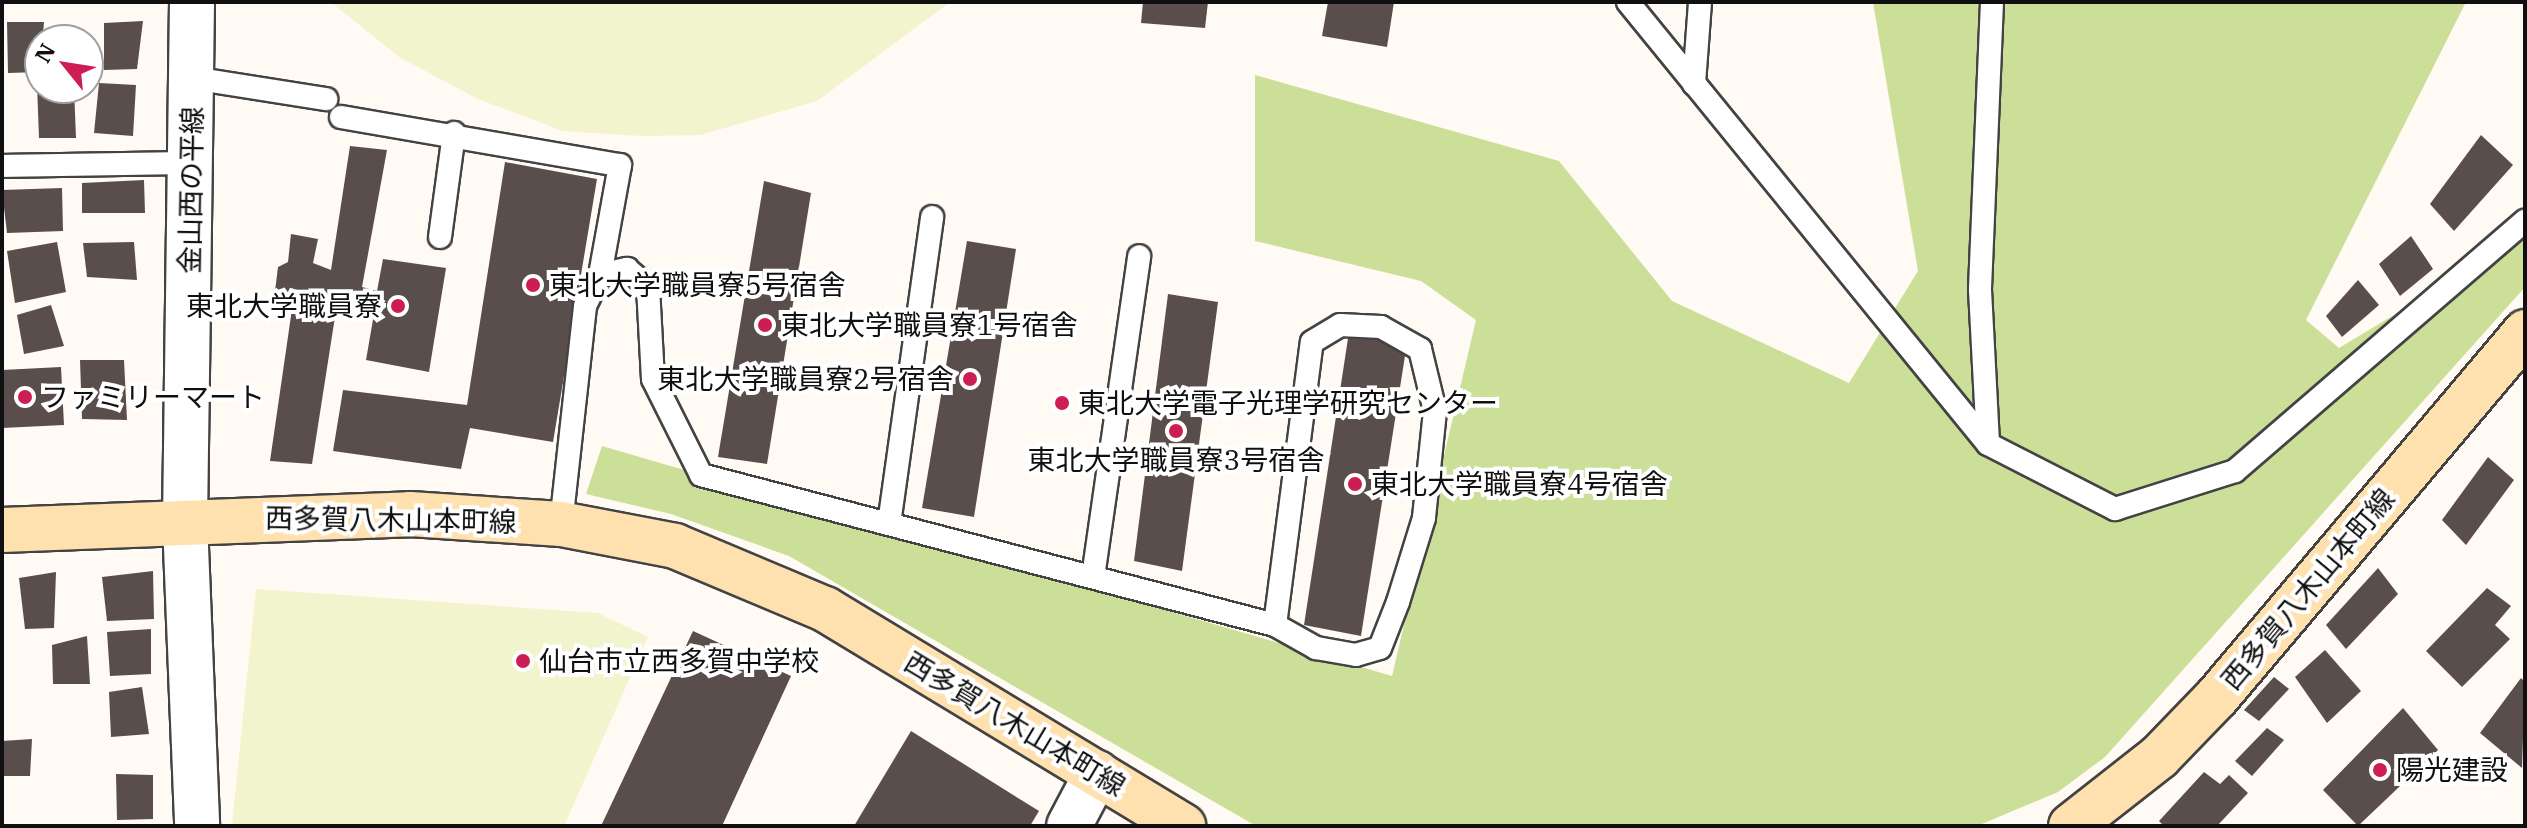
<!DOCTYPE html>
<meta charset="utf-8">
<style>
body{margin:0}
#map{position:relative;width:2527px;height:828px;overflow:hidden;background:#fffaf4;font-family:"IBM Plex Serif","Noto Sans JP",serif}
div>[style]{position:absolute}
.forest>*{inset:0;background:#cbdf98}
.pitch>*{inset:0;background:#f1f4cc}
.building>*{inset:0;background:#5a4e4c}
.roads{filter:drop-shadow(2px 0 #434343) drop-shadow(-2px 0 #434343) drop-shadow(0 2px #434343) drop-shadow(0 -2px #434343)}
.lane>*{height:22px;margin:-11px;padding:0 11px;transform-origin:11px;border-radius:11px;background:#fff}
.street>*{height:44px;margin:-22px;padding:0 22px;transform-origin:22px;border-radius:22px;background:#fff}
.secondary>*{height:44px;margin:-22px;padding:0 22px;transform-origin:22px;border-radius:22px;background:#ffe1af}
.dots>*{width:22px;height:22px;translate:-50% -50%;box-sizing:border-box;border:4px solid #fff;border-radius:50%}
span{translate:-50% -50%;white-space:nowrap;text-align:center;line-height:1.15;-webkit-text-stroke:8px #fff;paint-order:stroke}
.street-label{font-size:28px;color:#101010}
.poi-label{font-size:28px;color:#101010}
.left{translate:0 -50%;text-align:left}
.right{translate:-100% -50%;text-align:right}
.frame{position:absolute;inset:0;border:4px solid #101010;pointer-events:none}
.north{position:absolute;left:24px;top:24px;width:80px;height:80px;box-sizing:border-box;background:#fff;border:2px solid #9f9f9f;border-radius:50%;rotate:300deg;font-size:22px;font-weight:700;line-height:32px;text-align:center;color:#101010}
.north::after{content:'';display:block;margin:auto;width:28px;height:36px;background:#cc1d54;clip-path:polygon(50% 0,100% 100%,50% 72%,0 100%)}
</style>
<div id="map">
<div class="forest">
<i style="clip-path:polygon(1873px 2px,2466px 2px,2306px 320px,2339px 348px,2525px 236px,2525px 287px,2105px 757px,2058px 792px,1977px 826px,1256px 826px,789px 556px,671px 514px,586px 494px,602px 446px,1392px 676px,1476px 320px,1421px 281px,1255px 241px,1255px 75px,1559px 161px,1672px 301px,1849px 383px,1918px 271px)"></i>
</div>
<div class="pitch">
<i style="clip-path:polygon(331px 2px,950px 2px,817px 101px,700px 135px,642px 136px,563px 131px,478px 99px,399px 57px)"></i>
<i style="clip-path:polygon(256px 589px,598px 613px,648px 637px,564px 826px,232px 826px)"></i>
</div>
<div class="building">
<i style="clip-path:polygon(1143px 2px,1208px 2px,1205px 28px,1141px 23px)"></i>
<i style="clip-path:polygon(1328px 2px,1394px 2px,1387px 47px,1322px 36px)"></i>
<i style="clip-path:polygon(143px 21px,137px 69px,104px 70px,104px 23px)"></i>
<i style="clip-path:polygon(7px 22px,44px 22px,40px 72px,8px 73px)"></i>
<i style="clip-path:polygon(99px 83px,136px 85px,133px 136px,94px 133px)"></i>
<i style="clip-path:polygon(37px 85px,74px 88px,76px 138px,39px 138px)"></i>
<i style="clip-path:polygon(2481px 135px,2513px 165px,2454px 231px,2430px 204px)"></i>
<i style="clip-path:polygon(350px 146px,387px 150px,362px 287px,377px 291px,383px 259px,446px 268px,429px 372px,366px 360px,375px 308px,337px 304px,312px 464px,270px 461px,293px 302px,274px 299px,278px 267px,288px 262px,291px 234px,318px 239px,313px 263px,331px 270px)"></i>
<i style="clip-path:polygon(505px 162px,597px 179px,553px 442px,470px 428px,461px 469px,333px 451px,343px 390px,467px 405px)"></i>
<i style="clip-path:polygon(144px 180px,145px 213px,82px 213px,82px 183px)"></i>
<i style="clip-path:polygon(764px 181px,811px 193px,767px 464px,718px 457px)"></i>
<i style="clip-path:polygon(62px 188px,63px 231px,7px 233px,2px 190px)"></i>
<i style="clip-path:polygon(2411px 236px,2433px 269px,2400px 296px,2379px 264px)"></i>
<i style="clip-path:polygon(967px 241px,1016px 249px,974px 517px,922px 508px)"></i>
<i style="clip-path:polygon(57px 242px,66px 292px,15px 303px,7px 251px)"></i>
<i style="clip-path:polygon(134px 242px,137px 280px,87px 277px,83px 243px)"></i>
<i style="clip-path:polygon(2358px 280px,2379px 305px,2342px 337px,2326px 316px)"></i>
<i style="clip-path:polygon(1168px 294px,1218px 302px,1182px 571px,1134px 561px)"></i>
<i style="clip-path:polygon(51px 305px,64px 346px,24px 354px,17px 315px)"></i>
<i style="clip-path:polygon(1349px 332px,1407px 343px,1361px 636px,1304px 625px)"></i>
<i style="clip-path:polygon(80px 360px,124px 360px,127px 420px,82px 419px)"></i>
<i style="clip-path:polygon(61px 367px,64px 425px,2px 428px,2px 370px)"></i>
<i style="clip-path:polygon(2488px 457px,2514px 480px,2466px 545px,2442px 520px)"></i>
<i style="clip-path:polygon(2378px 568px,2398px 594px,2346px 649px,2326px 625px)"></i>
<i style="clip-path:polygon(153px 571px,154px 619px,107px 621px,102px 577px)"></i>
<i style="clip-path:polygon(56px 572px,54px 628px,25px 629px,19px 578px)"></i>
<i style="clip-path:polygon(2487px 588px,2511px 606px,2495px 625px,2510px 639px,2462px 687px,2426px 651px)"></i>
<i style="clip-path:polygon(151px 629px,151px 674px,110px 676px,107px 632px)"></i>
<i style="clip-path:polygon(693px 631px,791px 676px,722px 826px,601px 826px)"></i>
<i style="clip-path:polygon(87px 636px,90px 684px,53px 684px,52px 645px)"></i>
<i style="clip-path:polygon(2325px 650px,2361px 691px,2327px 723px,2295px 677px)"></i>
<i style="clip-path:polygon(2274px 677px,2289px 689px,2259px 721px,2244px 710px)"></i>
<i style="clip-path:polygon(2521px 678px,2525px 682px,2522px 768px,2480px 733px)"></i>
<i style="clip-path:polygon(142px 687px,149px 734px,111px 737px,109px 692px)"></i>
<i style="clip-path:polygon(2403px 708px,2438px 750px,2358px 826px,2323px 790px)"></i>
<i style="clip-path:polygon(2267px 728px,2284px 740px,2252px 776px,2235px 761px)"></i>
<i style="clip-path:polygon(911px 731px,1039px 811px,1030px 826px,854px 826px)"></i>
<i style="clip-path:polygon(32px 739px,30px 776px,2px 776px,2px 741px)"></i>
<i style="clip-path:polygon(2204px 772px,2220px 784px,2229px 775px,2248px 793px,2217px 826px,2164px 826px,2159px 821px)"></i>
<i style="clip-path:polygon(116px 774px,153px 775px,153px 819px,117px 820px)"></i>
</div>
<div class="roads">
<div class="lane">
<i style="left:1628px;top:2px;width:570px;rotate:50.84deg"></i>
<i style="left:1992px;top:2px;width:288px;rotate:92.4deg"></i>
<i style="left:1980px;top:290px;width:154px;rotate:87deg"></i>
<i style="left:1988px;top:444px;width:143px;rotate:27.1deg"></i>
<i style="left:2115px;top:509px;width:126px;rotate:-17.6deg"></i>
<i style="left:2235px;top:471px;width:383px;rotate:-40.8deg"></i>
<i style="left:193px;top:78px;width:135px;rotate:9deg"></i>
<i style="left:1694px;top:84px;width:82px;rotate:-85.8deg"></i>
<i style="left:341px;top:117px;width:283px;rotate:9.8deg"></i>
<i style="left:620px;top:165px;width:112px;rotate:100.3deg"></i>
<i style="left:2px;top:166px;width:189px;rotate:-0.9deg"></i>
<i style="left:440px;top:237px;width:105px;rotate:-82.3deg"></i>
<i style="left:561px;top:524px;width:219px;rotate:-83.7deg"></i>
<i style="left:585px;top:306px;width:34px;rotate:-64deg"></i>
<i style="left:600px;top:275px;width:28px;rotate:-13deg"></i>
<i style="left:627px;top:269px;width:28px;rotate:41deg"></i>
<i style="left:648px;top:287px;width:92px;rotate:86.9deg"></i>
<i style="left:653px;top:379px;width:107px;rotate:63.4deg"></i>
<i style="left:701px;top:475px;width:593px;rotate:14.65deg"></i>
<i style="left:1275px;top:625px;width:285px;rotate:-82.6deg"></i>
<i style="left:1312px;top:342px;width:33px;rotate:-31deg"></i>
<i style="left:1340px;top:325px;width:41px;rotate:2.8deg"></i>
<i style="left:1381px;top:327px;width:45px;rotate:29.4deg"></i>
<i style="left:1420px;top:349px;width:64px;rotate:76.4deg"></i>
<i style="left:1435px;top:411px;width:108px;rotate:95.9deg"></i>
<i style="left:1424px;top:518px;width:88px;rotate:107.2deg"></i>
<i style="left:1398px;top:602px;width:49px;rotate:111.4deg"></i>
<i style="left:1380px;top:648px;width:25px;rotate:164deg"></i>
<i style="left:1356px;top:655px;width:41px;rotate:-170.1deg"></i>
<i style="left:1316px;top:648px;width:47px;rotate:-150.7deg"></i>
<i style="left:889px;top:524px;width:310px;rotate:-82deg"></i>
<i style="left:1093px;top:577px;width:324px;rotate:-81.8deg"></i>
</div>
<div class="street">
<i style="left:192px;top:2px;width:520px;rotate:90.77deg"></i>
<i style="left:185px;top:522px;width:304px;rotate:87.7deg"></i>
<i style="left:1069px;top:826px;width:60px;rotate:-62.2deg"></i>
</div>
<div class="secondary">
<i style="left:2px;top:530px;width:408px;rotate:-2.2deg"></i>
<i style="left:410px;top:514px;width:151px;rotate:3.8deg"></i>
<i style="left:561px;top:524px;width:116px;rotate:10.9deg"></i>
<i style="left:675px;top:546px;width:163px;rotate:22.8deg"></i>
<i style="left:825px;top:609px;width:419px;rotate:31.2deg"></i>
<i style="left:2071px;top:826px;width:112px;rotate:-38.1deg"></i>
<i style="left:2159px;top:757px;width:83px;rotate:-46deg"></i>
<i style="left:2217px;top:697px;width:478px;rotate:-49.8deg"></i>
</div>
</div>
<div class="dots">
<i style="left:533px;top:285px;background:#cc1d54"></i>
<i style="left:398px;top:306px;background:#cc1d54"></i>
<i style="left:765px;top:325px;background:#cc1d54"></i>
<i style="left:970px;top:379px;background:#cc1d54"></i>
<i style="left:25px;top:397px;background:#cc1d54"></i>
<i style="left:1062px;top:403px;background:#cc1d54"></i>
<i style="left:1176px;top:431px;background:#cc1d54"></i>
<i style="left:1355px;top:484px;background:#cc1d54"></i>
<i style="left:523px;top:661px;background:#cc1d54"></i>
<i style="left:2380px;top:770px;background:#cc1d54"></i>
</div>
<div class="street-label">
<span style="left:191px;top:190px;rotate:-89deg">金山西の平線</span>
<span style="left:391px;top:520px;rotate:1deg">西多賀八木山本町線</span>
<span style="left:2308px;top:589px;rotate:-50deg">西多賀八木山本町線</span>
<span style="left:1015px;top:724px;rotate:31deg">西多賀八木山本町線</span>
</div>
<div class="poi-label">
<span class="left" style="left:549px;top:285px">東北大学職員寮5号宿舎</span>
<span class="right" style="left:382px;top:306px">東北大学職員寮</span>
<span class="left" style="left:781px;top:325px">東北大学職員寮1号宿舎</span>
<span class="right" style="left:954px;top:379px">東北大学職員寮2号宿舎</span>
<span class="left" style="left:41px;top:397px">ファミリーマート</span>
<span class="left" style="left:1078px;top:403px">東北大学電子光理学研究センター</span>
<span style="left:1176px;top:460px">東北大学職員寮3号宿舎</span>
<span class="left" style="left:1371px;top:484px">東北大学職員寮4号宿舎</span>
<span class="left" style="left:539px;top:661px">仙台市立西多賀中学校</span>
<span class="left" style="left:2396px;top:770px">陽光建設</span>
</div>
<div class="frame"></div>
<div class="north">N</div>
</div>
